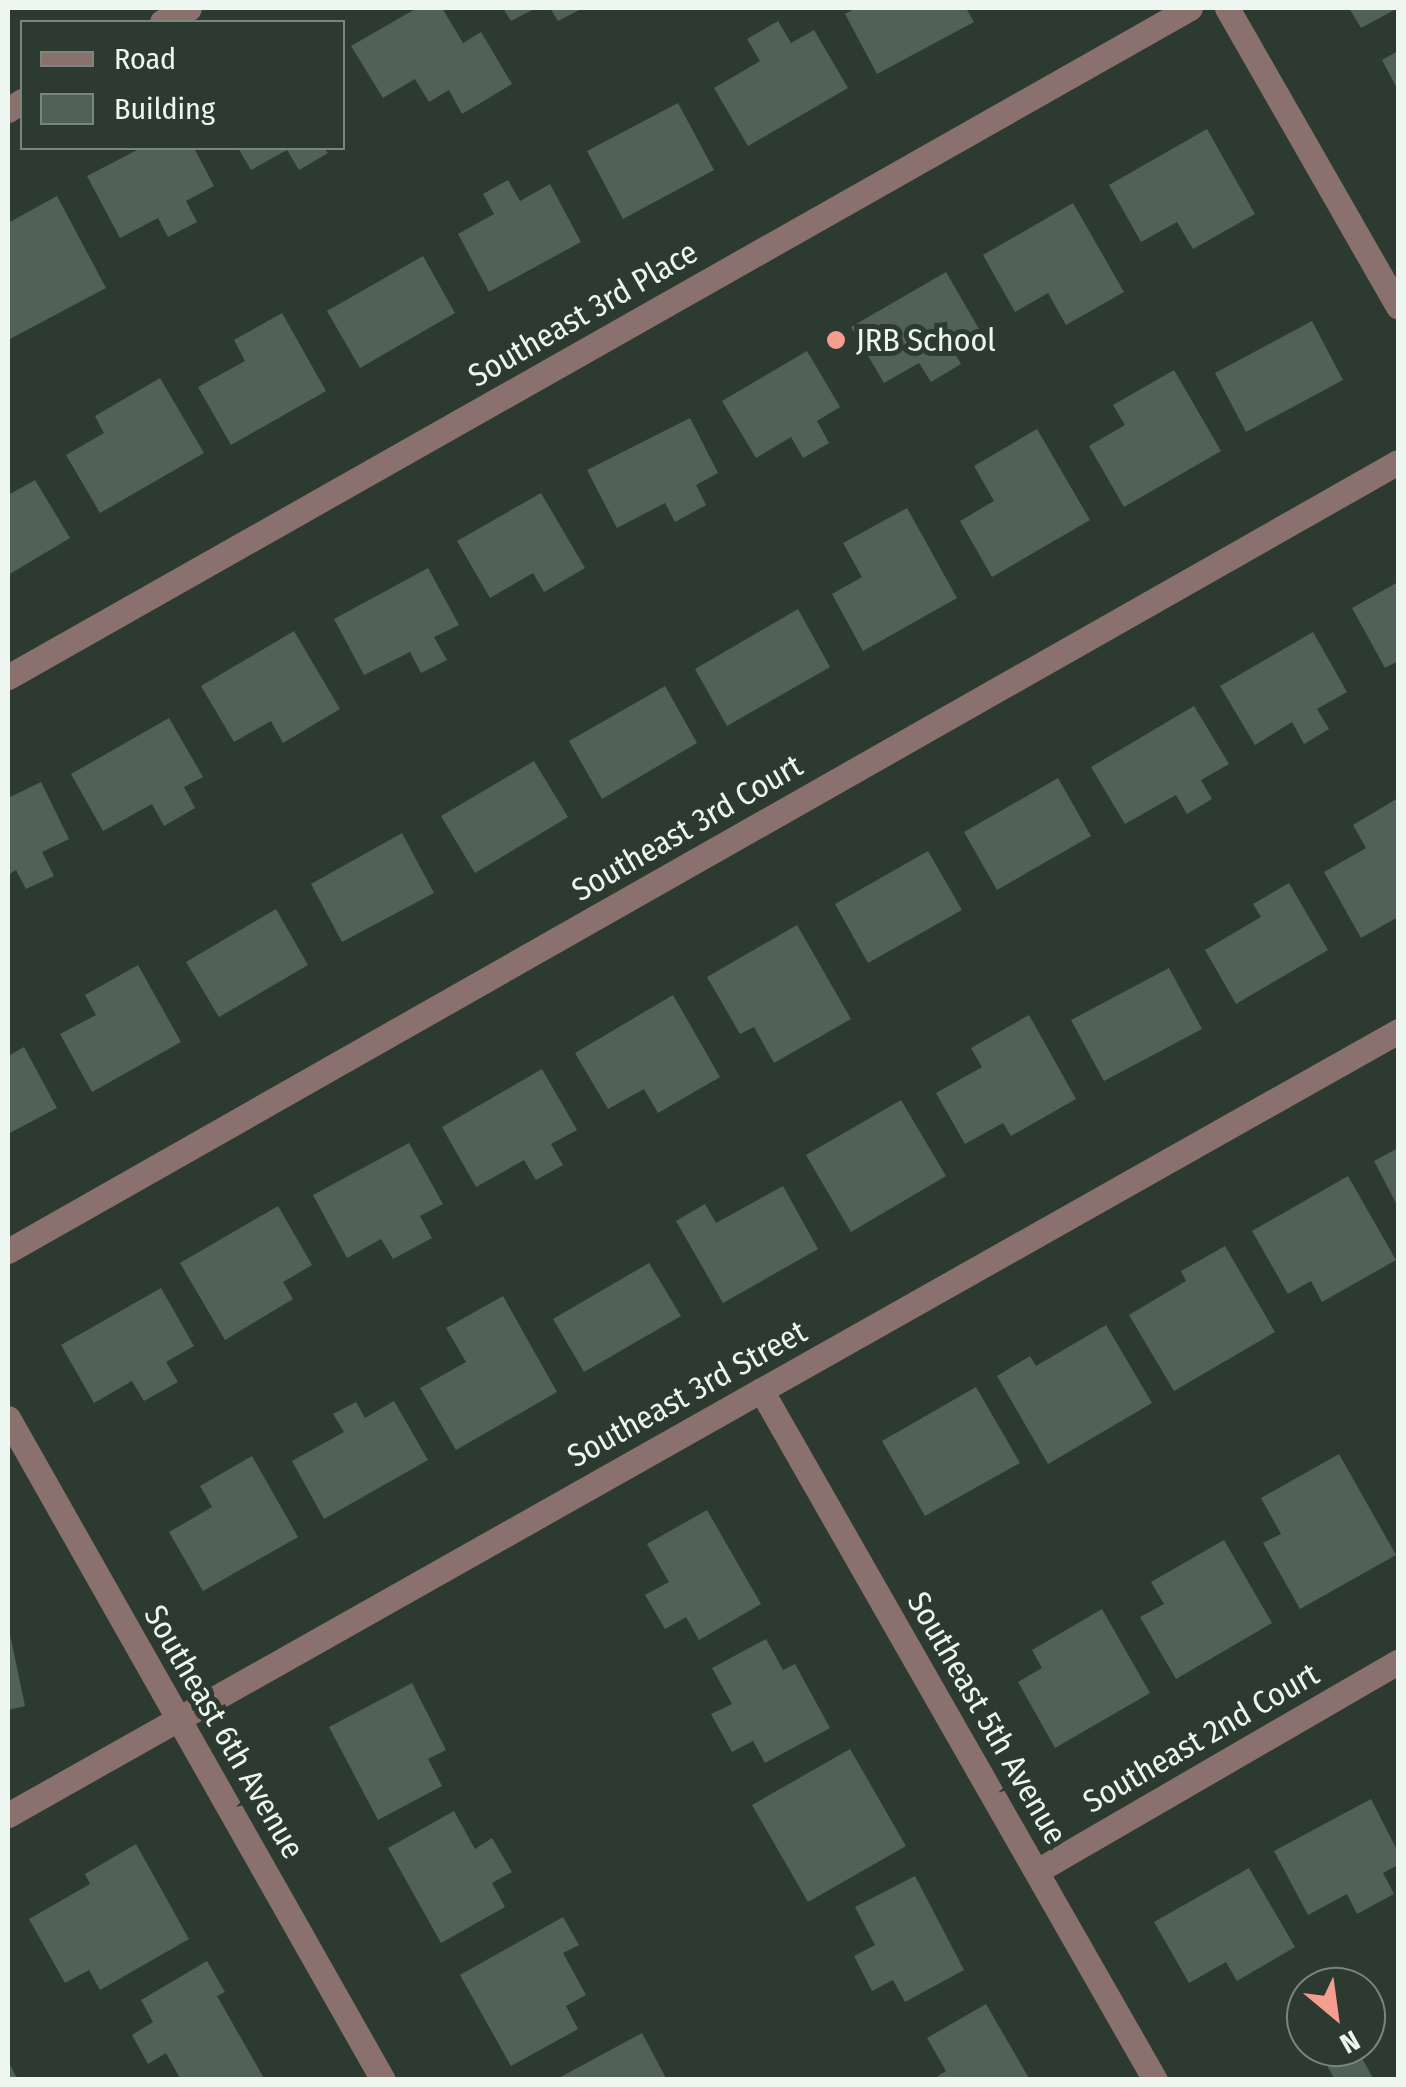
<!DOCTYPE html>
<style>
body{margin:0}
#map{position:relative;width:1406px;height:2087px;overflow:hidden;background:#2c3a31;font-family:"Fira Sans Condensed",sans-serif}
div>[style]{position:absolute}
.building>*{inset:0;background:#526157}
.street>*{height:25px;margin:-12.5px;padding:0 12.5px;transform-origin:12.5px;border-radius:12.5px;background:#8b716d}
.dots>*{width:28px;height:28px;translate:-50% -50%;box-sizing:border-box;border:5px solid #2c3a31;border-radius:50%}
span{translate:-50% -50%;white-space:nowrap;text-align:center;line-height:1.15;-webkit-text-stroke:10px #2c3a31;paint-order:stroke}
.street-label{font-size:32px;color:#eef6f1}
.poi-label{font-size:32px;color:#eef6f1}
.left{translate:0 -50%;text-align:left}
.frame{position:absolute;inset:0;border:10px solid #eef6f1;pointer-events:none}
.legend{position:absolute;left:20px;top:20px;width:325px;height:130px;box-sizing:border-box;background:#2c3a31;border:2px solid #7a857e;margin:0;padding:12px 18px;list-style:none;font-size:30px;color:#eef6f1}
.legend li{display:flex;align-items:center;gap:20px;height:50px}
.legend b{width:50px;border:2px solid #7a857e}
.north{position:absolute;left:1286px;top:1967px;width:100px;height:100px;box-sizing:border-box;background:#2c3a31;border:2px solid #7a857e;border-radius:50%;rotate:151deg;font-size:28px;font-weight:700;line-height:40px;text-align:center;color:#eef6f1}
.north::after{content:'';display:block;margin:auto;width:35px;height:45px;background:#f59d8f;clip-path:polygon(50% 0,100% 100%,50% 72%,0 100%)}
</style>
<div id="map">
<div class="building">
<i style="clip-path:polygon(417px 8px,442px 8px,463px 43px,481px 32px,512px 84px,462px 114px,449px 90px,429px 102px,415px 79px,383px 98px,351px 46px)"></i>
<i style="clip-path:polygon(503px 8px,536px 8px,511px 21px)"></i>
<i style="clip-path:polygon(550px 8px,583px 8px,558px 21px)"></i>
<i style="clip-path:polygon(856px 8px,966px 8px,974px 22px,877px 74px,845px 14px)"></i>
<i style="clip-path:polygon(1349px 8px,1398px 8px,1361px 28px)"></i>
<i style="clip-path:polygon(778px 21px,791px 43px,814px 30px,848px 88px,748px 146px,714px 88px,760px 61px,747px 39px)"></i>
<i style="clip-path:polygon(1398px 51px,1398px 90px,1382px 60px)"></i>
<i style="clip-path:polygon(678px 103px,714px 170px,623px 219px,587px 151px)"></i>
<i style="clip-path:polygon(1207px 129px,1255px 214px,1193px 249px,1177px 222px,1141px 242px,1109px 185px)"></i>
<i style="clip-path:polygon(141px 148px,194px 148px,214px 186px,186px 201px,197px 222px,168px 237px,158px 218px,120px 238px,87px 176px)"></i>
<i style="clip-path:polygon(238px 148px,324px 148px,328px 153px,299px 170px,287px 150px,251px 170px)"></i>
<i style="clip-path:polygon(508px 180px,520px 201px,550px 184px,581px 242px,489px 292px,458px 234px,494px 214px,483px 194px)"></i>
<i style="clip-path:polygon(57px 196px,106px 288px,8px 340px,8px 223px)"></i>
<i style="clip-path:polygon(1073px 203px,1124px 292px,1066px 325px,1048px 293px,1015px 312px,983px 255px)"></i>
<i style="clip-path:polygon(423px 256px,455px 313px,360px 368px,327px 311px)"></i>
<i style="clip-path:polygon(946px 272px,979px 329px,950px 345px,961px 364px,931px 382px,919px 363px,884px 383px,851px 327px)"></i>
<i style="clip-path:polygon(282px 313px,326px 391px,231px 445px,198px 387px,245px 361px,234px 340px)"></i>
<i style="clip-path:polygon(1312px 321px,1343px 380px,1246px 432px,1215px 373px)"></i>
<i style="clip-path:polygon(807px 351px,840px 407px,817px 421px,829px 443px,803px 458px,791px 437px,756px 458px,722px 401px)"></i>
<i style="clip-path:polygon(1174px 370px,1221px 451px,1124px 507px,1089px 446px,1125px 425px,1113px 405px)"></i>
<i style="clip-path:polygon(160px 378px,204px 453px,100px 513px,66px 455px,104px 433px,95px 416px)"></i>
<i style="clip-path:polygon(690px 418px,718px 473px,696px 485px,706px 505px,675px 522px,665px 503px,617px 528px,587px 470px)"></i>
<i style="clip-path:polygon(1037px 429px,1090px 520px,992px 577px,960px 521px,994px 501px,974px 466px)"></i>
<i style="clip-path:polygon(35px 480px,70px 538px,8px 575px,8px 495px)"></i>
<i style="clip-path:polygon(541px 493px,585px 568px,544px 592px,533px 573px,490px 598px,457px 541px)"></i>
<i style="clip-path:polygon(907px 508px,957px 598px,863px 651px,832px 594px,862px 577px,843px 543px)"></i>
<i style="clip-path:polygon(428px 568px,459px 625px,434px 637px,447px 660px,421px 673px,410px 652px,364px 675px,334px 619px)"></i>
<i style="clip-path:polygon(1398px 582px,1398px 661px,1385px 668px,1352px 608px)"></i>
<i style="clip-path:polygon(798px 609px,830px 667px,727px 726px,695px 669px)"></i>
<i style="clip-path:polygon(294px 631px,340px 709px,283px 743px,271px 721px,234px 742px,201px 686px)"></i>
<i style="clip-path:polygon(1313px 632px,1347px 692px,1317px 709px,1329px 729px,1304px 744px,1292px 722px,1255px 745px,1220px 686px)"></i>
<i style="clip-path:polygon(665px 686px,697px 743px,602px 799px,569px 741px)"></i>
<i style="clip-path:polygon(1194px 706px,1229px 764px,1201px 780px,1212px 799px,1187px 814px,1176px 795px,1125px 824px,1091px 767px)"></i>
<i style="clip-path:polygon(169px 718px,203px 777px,184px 787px,195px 808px,164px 826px,152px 804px,103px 831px,71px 774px)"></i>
<i style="clip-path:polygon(534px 761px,568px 817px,475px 873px,441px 816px)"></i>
<i style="clip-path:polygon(1058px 778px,1091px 836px,997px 890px,964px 832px)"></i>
<i style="clip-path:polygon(41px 782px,69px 839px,42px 852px,54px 876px,26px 889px,16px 870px,8px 875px,8px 798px)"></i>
<i style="clip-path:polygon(1398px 798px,1398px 917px,1361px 938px,1324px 872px,1366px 848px,1353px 825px)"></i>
<i style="clip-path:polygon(402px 833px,434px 893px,342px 942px,311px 884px)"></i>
<i style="clip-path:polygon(928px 851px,962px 910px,868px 963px,835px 904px)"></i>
<i style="clip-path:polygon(1289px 883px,1328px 950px,1236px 1004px,1205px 950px,1261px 917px,1253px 904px)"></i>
<i style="clip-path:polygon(276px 909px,308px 965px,219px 1017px,186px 962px)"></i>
<i style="clip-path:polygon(797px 925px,851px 1019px,774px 1063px,754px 1027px,740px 1034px,707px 977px)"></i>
<i style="clip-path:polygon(138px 965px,181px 1042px,92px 1092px,60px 1034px,96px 1015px,85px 995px)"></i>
<i style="clip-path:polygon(1169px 968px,1202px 1029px,1104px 1081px,1071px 1020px)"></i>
<i style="clip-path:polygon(673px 995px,720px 1077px,658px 1113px,644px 1089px,608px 1109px,575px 1053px)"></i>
<i style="clip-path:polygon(1029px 1015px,1076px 1099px,1011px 1136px,1003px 1123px,965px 1144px,936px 1093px,982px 1067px,971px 1048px)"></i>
<i style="clip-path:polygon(24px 1047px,57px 1108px,8px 1134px,8px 1056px)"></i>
<i style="clip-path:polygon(542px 1069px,577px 1130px,551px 1144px,563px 1165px,536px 1180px,524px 1160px,476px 1187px,442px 1127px)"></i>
<i style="clip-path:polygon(901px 1100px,946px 1176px,851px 1232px,806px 1155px)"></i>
<i style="clip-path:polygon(409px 1143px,443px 1204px,420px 1216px,432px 1238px,393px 1259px,381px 1239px,347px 1258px,313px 1195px)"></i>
<i style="clip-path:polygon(1398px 1148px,1398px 1207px,1374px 1161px)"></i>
<i style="clip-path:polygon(1348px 1176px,1396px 1260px,1322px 1302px,1311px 1281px,1288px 1294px,1252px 1231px)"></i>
<i style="clip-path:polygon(783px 1186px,818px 1249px,723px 1303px,676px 1221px,705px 1204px,716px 1223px)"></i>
<i style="clip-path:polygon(278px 1206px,312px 1265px,283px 1282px,293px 1299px,225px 1340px,180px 1263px)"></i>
<i style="clip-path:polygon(1225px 1246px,1275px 1332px,1174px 1391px,1129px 1315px,1186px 1281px,1181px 1271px)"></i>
<i style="clip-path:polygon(649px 1263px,681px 1316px,584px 1372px,553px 1319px)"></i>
<i style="clip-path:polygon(161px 1288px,194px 1346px,166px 1362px,178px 1382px,144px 1401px,132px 1381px,94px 1403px,61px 1345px)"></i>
<i style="clip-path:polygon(503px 1296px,557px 1392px,456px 1450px,420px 1388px,466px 1362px,446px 1328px)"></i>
<i style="clip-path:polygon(1106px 1325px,1152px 1403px,1048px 1464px,997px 1376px,1030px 1356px,1036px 1366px)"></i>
<i style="clip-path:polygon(976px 1387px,1020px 1463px,925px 1516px,882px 1441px)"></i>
<i style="clip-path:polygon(394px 1401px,428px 1460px,324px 1519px,292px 1461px,344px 1432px,333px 1414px,356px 1402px,365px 1418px)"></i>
<i style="clip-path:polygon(1339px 1454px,1396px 1555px,1300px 1609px,1263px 1543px,1281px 1534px,1261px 1498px)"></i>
<i style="clip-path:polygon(252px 1456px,298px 1537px,203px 1591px,169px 1532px,212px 1507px,200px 1486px)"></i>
<i style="clip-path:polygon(707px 1510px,761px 1604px,699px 1640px,686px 1617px,665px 1629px,645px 1595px,669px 1582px,647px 1544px)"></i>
<i style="clip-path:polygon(1224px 1540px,1272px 1623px,1176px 1679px,1140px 1617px,1164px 1604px,1151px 1582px)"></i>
<i style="clip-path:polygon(1102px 1609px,1150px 1693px,1055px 1748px,1018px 1682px,1042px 1668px,1032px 1650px)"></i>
<i style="clip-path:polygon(8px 1625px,25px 1706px,8px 1710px)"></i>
<i style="clip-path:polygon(766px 1639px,783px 1670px,795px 1664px,830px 1728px,765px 1763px,753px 1741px,732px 1752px,711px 1714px,732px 1704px,712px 1668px)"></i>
<i style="clip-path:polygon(412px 1683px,446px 1750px,428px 1759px,442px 1786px,378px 1820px,329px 1727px)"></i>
<i style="clip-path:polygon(850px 1749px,906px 1846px,808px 1902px,752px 1805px)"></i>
<i style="clip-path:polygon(1371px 1799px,1398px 1852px,1398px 1865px,1383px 1873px,1394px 1894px,1357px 1914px,1347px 1894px,1308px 1915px,1274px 1851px)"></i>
<i style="clip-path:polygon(454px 1811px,475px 1849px,492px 1838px,512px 1872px,492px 1883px,505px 1907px,441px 1943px,388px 1848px)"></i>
<i style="clip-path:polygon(136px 1844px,189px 1939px,100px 1990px,89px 1970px,65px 1983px,29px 1919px,90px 1884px,85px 1874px)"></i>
<i style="clip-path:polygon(1249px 1868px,1295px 1947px,1237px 1981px,1226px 1962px,1189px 1983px,1154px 1922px)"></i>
<i style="clip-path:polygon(915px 1876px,964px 1970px,905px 2002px,893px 1980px,872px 1991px,854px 1956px,875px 1945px,855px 1907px)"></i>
<i style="clip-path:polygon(563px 1917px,579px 1945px,563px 1953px,586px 1995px,566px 2006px,578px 2029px,511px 2066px,460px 1975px)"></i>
<i style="clip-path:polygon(207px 1961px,225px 1992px,217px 1996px,265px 2080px,181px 2080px,166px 2053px,148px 2064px,132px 2035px,153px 2022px,141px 2000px)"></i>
<i style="clip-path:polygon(986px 2004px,1030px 2080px,932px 2080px,946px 2071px,927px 2038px)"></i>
<i style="clip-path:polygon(642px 2033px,667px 2080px,555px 2080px)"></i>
<i style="clip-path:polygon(1346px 2047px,1356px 2047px,1374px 2080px,1335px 2080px,1324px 2060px)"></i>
<i style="clip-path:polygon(8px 2061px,18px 2080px,8px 2080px)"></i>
</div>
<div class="street">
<i style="left:1227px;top:8px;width:344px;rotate:60.2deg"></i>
<i style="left:162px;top:22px;width:30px;rotate:-27deg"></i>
<i style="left:8px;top:110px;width:17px;rotate:-33deg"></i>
<i style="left:8px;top:677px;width:1358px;rotate:-29.51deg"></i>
<i style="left:8px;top:1251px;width:1598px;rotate:-29.58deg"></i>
<i style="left:761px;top:1390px;width:795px;rotate:60.27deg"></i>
<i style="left:8px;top:1418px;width:761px;rotate:60.47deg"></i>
<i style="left:8px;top:1815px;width:1596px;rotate:-29.42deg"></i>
<i style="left:1037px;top:1871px;width:417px;rotate:-30.1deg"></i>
</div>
<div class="dots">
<i style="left:836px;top:340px;background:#f59d8f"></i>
</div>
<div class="street-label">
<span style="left:583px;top:314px;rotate:-30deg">Southeast 3rd Place</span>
<span style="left:687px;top:828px;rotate:-30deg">Southeast 3rd Court</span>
<span style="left:687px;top:1394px;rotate:-29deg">Southeast 3rd Street</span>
<span style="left:987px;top:1718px;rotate:60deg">Southeast 5th Avenue</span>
<span style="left:224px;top:1732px;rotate:60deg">Southeast 6th Avenue</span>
<span style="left:1201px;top:1738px;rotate:-30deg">Southeast 2nd Court</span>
</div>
<div class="poi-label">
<span class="left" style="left:856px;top:340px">JRB School</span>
</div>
<div class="frame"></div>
<ul class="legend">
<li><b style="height:12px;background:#8b716d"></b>Road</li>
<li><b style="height:28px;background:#526157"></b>Building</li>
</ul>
<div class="north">N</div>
</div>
